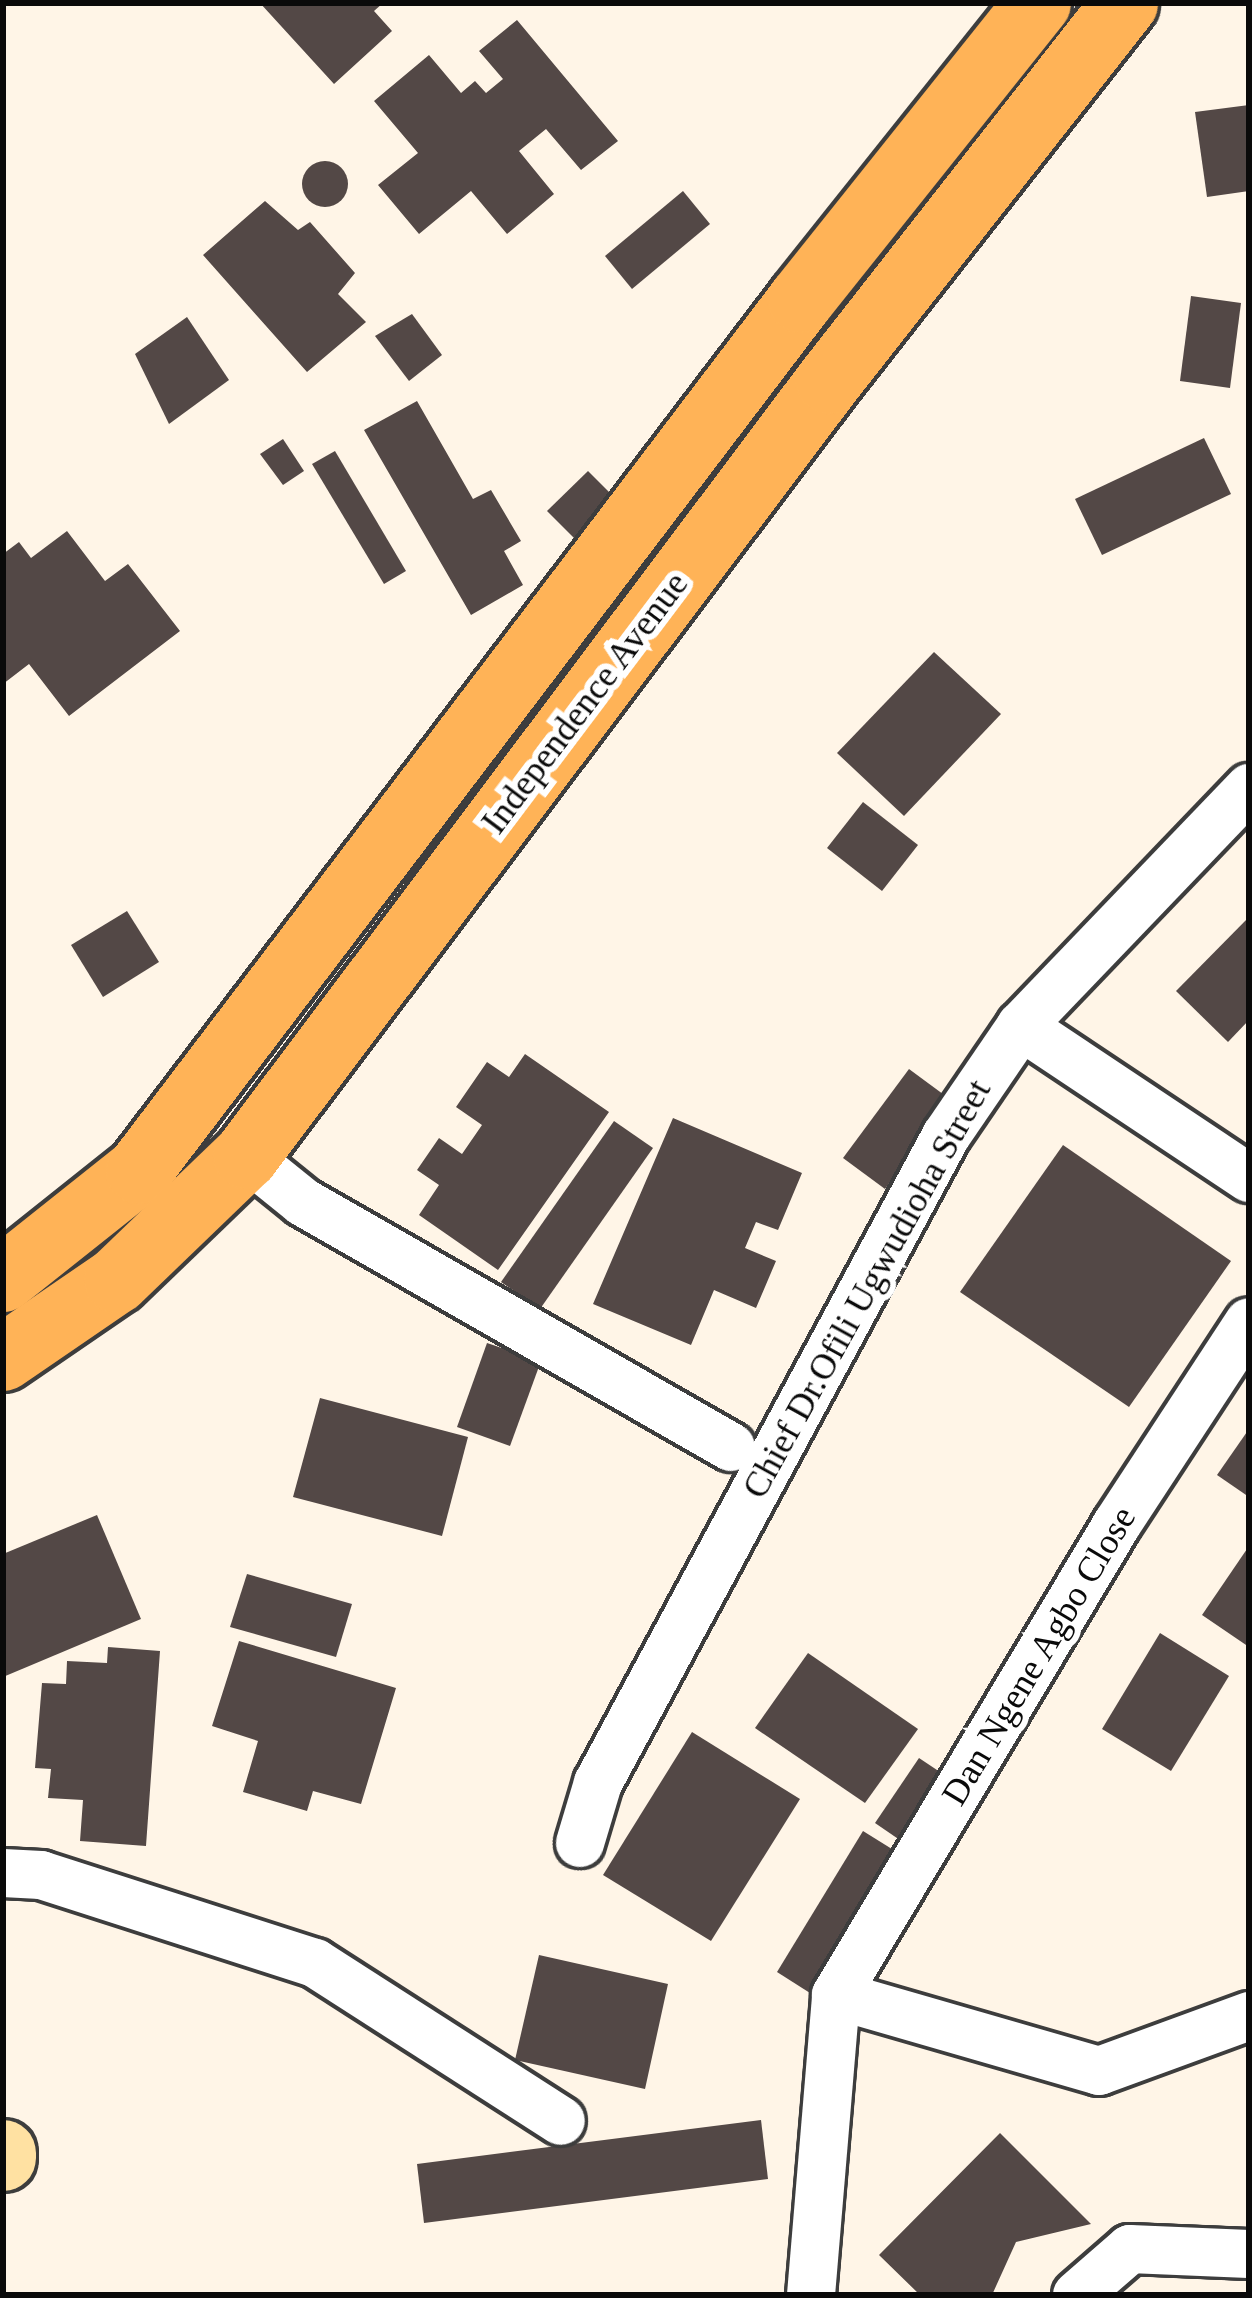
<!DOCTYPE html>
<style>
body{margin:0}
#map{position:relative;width:1252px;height:2298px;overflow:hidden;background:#fff5e7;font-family:Georgia,serif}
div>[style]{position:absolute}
.building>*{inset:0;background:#534846}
.round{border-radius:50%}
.roads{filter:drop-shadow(3px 0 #3d3d3d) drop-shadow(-3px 0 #3d3d3d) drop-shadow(0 3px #3d3d3d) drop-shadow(0 -3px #3d3d3d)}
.street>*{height:48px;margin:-24px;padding:0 24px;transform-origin:24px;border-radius:24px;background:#fff}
.secondary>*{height:66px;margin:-33px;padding:0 33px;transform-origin:33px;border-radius:33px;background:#ffe1a2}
.primary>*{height:66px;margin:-33px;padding:0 33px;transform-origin:33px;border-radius:33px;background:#ffb357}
span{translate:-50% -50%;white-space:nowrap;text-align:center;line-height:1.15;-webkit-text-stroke:12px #fff;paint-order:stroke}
.street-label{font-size:36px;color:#0a0a0a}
.frame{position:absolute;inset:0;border:6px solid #0a0a0a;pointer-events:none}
</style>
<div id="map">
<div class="building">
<i style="clip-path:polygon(260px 3px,383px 3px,374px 11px,392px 31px,334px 84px)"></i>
<i style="clip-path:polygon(517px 20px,618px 141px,581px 170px,546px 129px,519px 151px,554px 194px,507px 234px,471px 191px,419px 234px,378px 185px,418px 153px,374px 101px,429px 55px,461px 93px,475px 81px,486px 93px,503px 79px,479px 51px)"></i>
<i style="clip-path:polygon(1249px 105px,1249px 191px,1207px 197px,1195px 112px)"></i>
<i class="round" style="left:302px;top:161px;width:46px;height:46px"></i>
<i style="clip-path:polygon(683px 191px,710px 224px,632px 289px,605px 256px)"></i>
<i style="clip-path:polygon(265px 201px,298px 230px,310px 222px,355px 273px,338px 294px,366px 322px,307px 372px,203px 255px)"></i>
<i style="clip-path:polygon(1191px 296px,1241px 303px,1230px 388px,1180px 381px)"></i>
<i style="clip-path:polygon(412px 314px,442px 355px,409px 381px,375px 336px)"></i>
<i style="clip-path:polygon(187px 317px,229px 380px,169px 424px,135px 354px)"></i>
<i style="clip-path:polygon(417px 401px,473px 499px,491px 490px,521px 541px,504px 551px,523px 585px,471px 615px,364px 430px)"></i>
<i style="clip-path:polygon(1204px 438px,1231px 494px,1102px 555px,1075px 499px)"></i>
<i style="clip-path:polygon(283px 439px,304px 471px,283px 485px,260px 454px)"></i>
<i style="clip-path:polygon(335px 451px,406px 571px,384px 584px,312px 464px)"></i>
<i style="clip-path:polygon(588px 471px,622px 505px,581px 545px,547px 511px)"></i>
<i style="clip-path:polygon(67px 531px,105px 581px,128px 564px,180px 631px,69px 716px,29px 664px,3px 684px,3px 554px,19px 542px,31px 558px)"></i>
<i style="clip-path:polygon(934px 652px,1001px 714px,904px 816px,837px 753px)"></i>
<i style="clip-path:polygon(863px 802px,918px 845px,882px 891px,827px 848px)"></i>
<i style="clip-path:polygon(127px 911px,159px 962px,103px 997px,71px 945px)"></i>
<i style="clip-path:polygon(1249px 917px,1249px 1020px,1228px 1042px,1176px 991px)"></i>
<i style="clip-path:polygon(525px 1054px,609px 1112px,498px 1270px,419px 1215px,439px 1185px,417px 1170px,439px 1138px,462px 1154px,482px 1125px,456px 1107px,487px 1062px,509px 1077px)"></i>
<i style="clip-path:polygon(909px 1069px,951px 1100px,885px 1189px,843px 1158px)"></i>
<i style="clip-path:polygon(673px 1118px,802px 1173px,778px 1230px,756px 1222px,745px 1248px,776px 1261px,756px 1308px,714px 1290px,691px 1345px,593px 1304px)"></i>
<i style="clip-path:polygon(614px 1121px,653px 1148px,540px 1309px,501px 1282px)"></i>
<i style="clip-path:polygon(1063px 1145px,1231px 1261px,1129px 1407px,960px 1292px)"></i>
<i style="clip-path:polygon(487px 1343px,541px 1361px,510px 1446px,457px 1427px)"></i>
<i style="clip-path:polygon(320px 1398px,468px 1437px,442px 1536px,293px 1497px)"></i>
<i style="clip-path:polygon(1249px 1429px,1249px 1497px,1217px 1475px)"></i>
<i style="clip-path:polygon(97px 1515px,141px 1619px,3px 1677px,3px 1554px)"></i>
<i style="clip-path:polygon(1249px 1546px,1249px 1647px,1202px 1615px)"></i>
<i style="clip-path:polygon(247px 1574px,352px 1604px,336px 1657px,230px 1627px)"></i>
<i style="clip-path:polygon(1160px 1633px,1229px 1676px,1171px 1771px,1102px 1729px)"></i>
<i style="clip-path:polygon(239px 1641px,396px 1688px,361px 1804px,313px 1791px,307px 1811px,243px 1792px,258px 1741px,212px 1726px)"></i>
<i style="clip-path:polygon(108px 1647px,160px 1651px,146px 1846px,80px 1841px,83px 1800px,48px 1798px,51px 1769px,35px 1768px,42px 1683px,66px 1684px,67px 1661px,107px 1663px)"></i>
<i style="clip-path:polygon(808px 1653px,918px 1729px,865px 1803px,755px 1728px)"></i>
<i style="clip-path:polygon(692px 1732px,800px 1799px,711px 1941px,603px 1875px)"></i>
<i style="clip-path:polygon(919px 1758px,955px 1782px,910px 1847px,875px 1823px)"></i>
<i style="clip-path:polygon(863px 1831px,908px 1859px,821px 2000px,777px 1972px)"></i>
<i style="clip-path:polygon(539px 1955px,668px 1984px,645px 2089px,515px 2060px)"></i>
<i style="clip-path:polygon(761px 2120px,768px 2179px,424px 2223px,417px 2164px)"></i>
<i style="clip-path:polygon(1000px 2133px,1091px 2224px,1016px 2242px,992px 2295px,920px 2295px,879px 2255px)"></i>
</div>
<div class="roads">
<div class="street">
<i style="left:1021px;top:1026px;width:274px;rotate:33.7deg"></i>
<i style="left:246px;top:1156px;width:73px;rotate:38.9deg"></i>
<i style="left:303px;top:1202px;width:493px;rotate:29.8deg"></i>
<i style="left:580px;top:1843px;width:63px;rotate:-73.3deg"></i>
<i style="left:598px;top:1783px;width:735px;rotate:-61.73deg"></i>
<i style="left:946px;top:1136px;width:133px;rotate:-55.7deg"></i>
<i style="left:1021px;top:1026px;width:330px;rotate:-46.2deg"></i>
<i style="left:3px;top:1873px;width:38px;rotate:3deg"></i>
<i style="left:41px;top:1875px;width:288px;rotate:17.8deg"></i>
<i style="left:315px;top:1963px;width:292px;rotate:32.7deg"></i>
<i style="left:836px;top:1995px;width:274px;rotate:16.1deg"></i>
<i style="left:1099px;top:2071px;width:160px;rotate:-20.1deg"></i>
<i style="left:811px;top:2295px;width:301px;rotate:-85.2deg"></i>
<i style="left:836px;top:1995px;width:548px;rotate:-59.18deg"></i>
<i style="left:1117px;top:1524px;width:241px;rotate:-56.8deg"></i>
<i style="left:1077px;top:2295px;width:70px;rotate:-41deg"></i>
<i style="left:1130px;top:2249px;width:119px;rotate:2.4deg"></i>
</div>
<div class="secondary">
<i style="left:3px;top:2153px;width:5px;rotate:90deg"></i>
</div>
<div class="primary">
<i style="left:3px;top:1279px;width:174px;rotate:-38.5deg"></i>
<i style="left:139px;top:1171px;width:1094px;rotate:-52.76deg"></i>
<i style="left:801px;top:300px;width:380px;rotate:-51.4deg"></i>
<i style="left:3px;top:1358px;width:138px;rotate:-34.4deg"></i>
<i style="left:117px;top:1280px;width:179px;rotate:-43.9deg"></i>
<i style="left:246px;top:1156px;width:970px;rotate:-53.05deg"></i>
<i style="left:829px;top:381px;width:480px;rotate:-51.9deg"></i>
</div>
</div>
<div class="street-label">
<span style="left:585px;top:703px;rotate:-53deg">Independence Avenue</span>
<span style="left:867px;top:1289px;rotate:-61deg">Chief Dr.Ofili Ugwudioha Street</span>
<span style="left:1039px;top:1656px;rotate:-59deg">Dan Ngene Agbo Close</span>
</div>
<div class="frame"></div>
</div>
